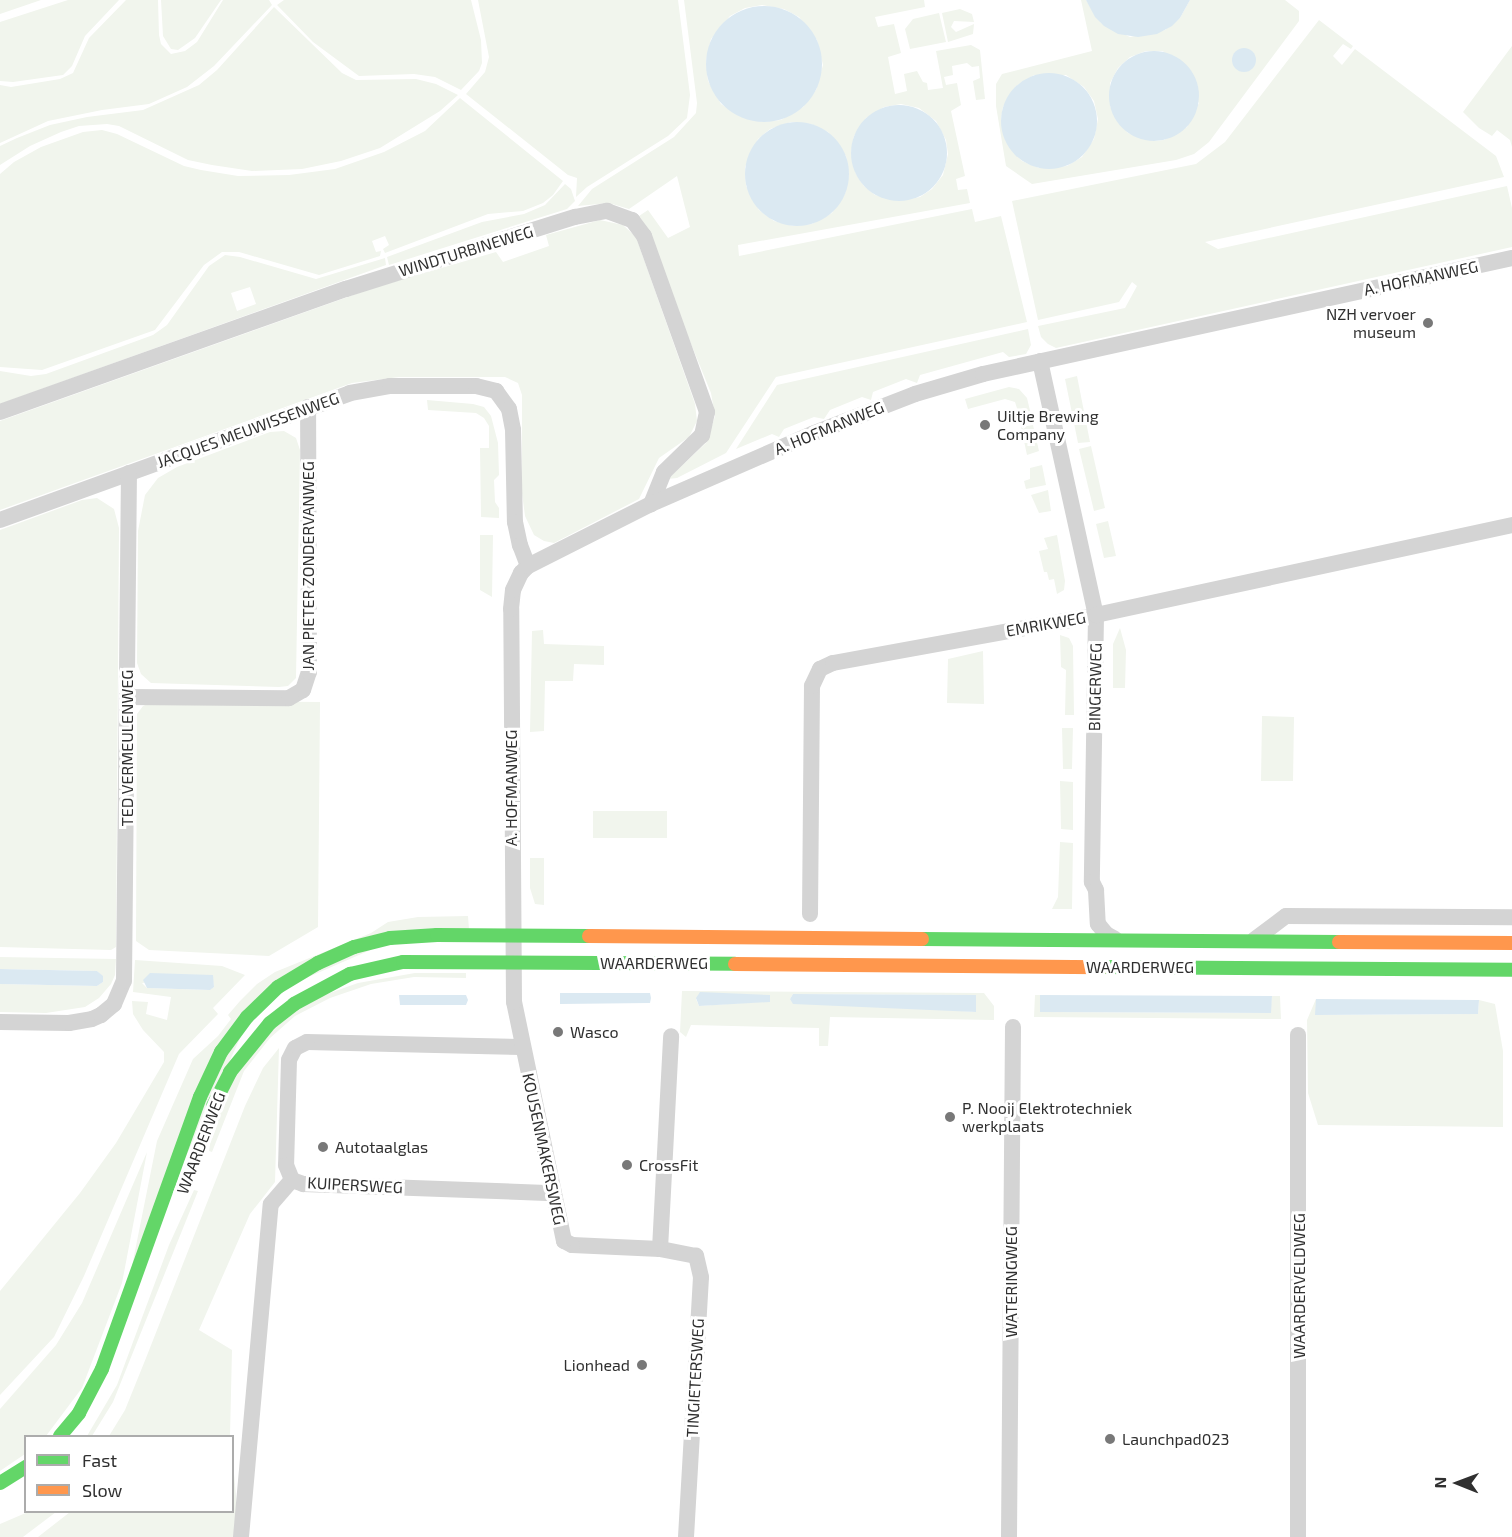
<!DOCTYPE html>
<style>
body{margin:0}
#map{position:relative;width:1512px;height:1537px;overflow:hidden;background:#fff;font-family:"Exo 2",sans-serif}
div>[style]{position:absolute}
.green>*{inset:0;background:#f1f5ed}
.water>*{inset:0;background:#dbe9f2}
.round{border-radius:50%}
.street>*{height:16px;margin:-8px;padding:0 8px;transform-origin:8px;border-radius:8px;background:#d4d4d4}
.fast>*{height:14px;margin:-7px;padding:0 7px;transform-origin:7px;border-radius:7px;background:#63d668}
.slow>*{height:14px;margin:-7px;padding:0 7px;transform-origin:7px;border-radius:7px;background:#ff974d}
.dots>*{width:16px;height:16px;translate:-50% -50%;box-sizing:border-box;border:3px solid #fff;border-radius:50%}
span{translate:-50% -50%;white-space:nowrap;text-align:center;line-height:1.15;-webkit-text-stroke:6px #fff;paint-order:stroke}
.street-label{font-size:16px;color:#303030}
.poi-label{font-size:16px;color:#303030}
.right{translate:-100% -50%;text-align:right}
.left{translate:0 -50%;text-align:left}
.legend{position:absolute;left:24px;top:1435px;width:210px;height:78px;box-sizing:border-box;background:#fff;border:2px solid #acacac;margin:0;padding:8px 10px;list-style:none;font-size:18px;color:#303030}
.legend li{display:flex;align-items:center;gap:12px;height:30px}
.legend b{width:30px;border:2px solid #acacac}
.north{position:absolute;left:1428px;top:1453px;width:60px;height:60px;-webkit-text-stroke:4px #fff;paint-order:stroke;rotate:271deg;font-size:16px;font-weight:700;line-height:24px;text-align:center;color:#303030}
.north::after{content:'';display:block;margin:auto;width:21px;height:27px;background:#303030;clip-path:polygon(50% 0,100% 100%,50% 72%,0 100%)}
</style>
<div id="map">
<div class="green">
<i style="clip-path:polygon(0 0,41px 0,0 14px)"></i>
<i style="clip-path:polygon(68px 0,119px 0,85px 36px,72px 66px,63px 75px,13px 82px,0 81px,0 22px)"></i>
<i style="clip-path:polygon(126px 0,158px 0,159px 35px,161px 44px,171px 54px,185px 51px,197px 42px,223px 0,269px 0,272px 5px,214px 66px,187px 87px,149px 104px,102px 110px,48px 121px,0 143px,0 85px,11px 87px,60px 79px,73px 73px,89px 38px)"></i>
<i style="clip-path:polygon(161px 0,221px 0,195px 38px,178px 50px,171px 49px,163px 36px)"></i>
<i style="clip-path:polygon(284px 0,471px 0,481px 40px,482px 63px,479px 71px,461px 90px,435px 77px,414px 74px,359px 76px,313px 42px,277px 5px)"></i>
<i style="clip-path:polygon(478px 0,678px 0,690px 95px,687px 118px,668px 136px,587px 187px,576px 197px,577px 178px,568px 175px,466px 94px,485px 72px,489px 57px)"></i>
<i style="clip-path:polygon(evenodd,684px 0,924px 0,925px 7px,875px 17px,878px 27px,894px 24px,901px 53px,888px 57px,895px 94px,907px 91px,904px 74px,917px 71px,923px 82px,927px 83px,928px 90px,943px 88px,936px 51px,971px 45px,980px 50px,985px 99px,976px 100px,973px 81px,980px 78px,979px 66px,972px 67px,967px 63px,952px 66px,953px 75px,944px 77px,946px 85px,957px 83px,961px 105px,951px 111px,965px 176px,956px 179px,958px 190px,967px 189px,970px 203px,738px 245px,739px 256px,972px 209px,975px 222px,1001px 216px,1027px 322px,776px 377px,726px 453px,677px 478px,668px 479px,707px 442px,715px 416px,711px 393px,639px 216px,648px 210px,668px 238px,690px 227px,677px 176px,629px 209px,609px 203px,578px 206px,592px 189px,674px 137px,696px 113px,697px 103px,684px 0,762px 5px,784px 9px,799px 17px,817px 40px,823px 65px,816px 90px,803px 107px,781px 120px,763px 122px,739px 116px,721px 104px,708px 81px,706px 60px,711px 39px,730px 16px,745px 8px,762px 5px,684px 0,901px 104px,919px 108px,936px 121px,946px 140px,948px 154px,943px 175px,932px 189px,920px 197px,899px 201px,875px 195px,864px 186px,856px 174px,851px 153px,854px 136px,866px 118px,884px 107px,901px 104px,684px 0,791px 122px,811px 124px,828px 132px,846px 156px,849px 175px,845px 194px,832px 213px,812px 224px,793px 226px,774px 221px,759px 210px,746px 186px,745px 167px,758px 139px,770px 129px,791px 122px)"></i>
<i style="clip-path:polygon(evenodd,1081px 0,1086px 0,1101px 23px,1130px 37px,1165px 30px,1180px 18px,1190px 0,1285px 0,1299px 11px,1299px 21px,1209px 142px,1194px 154px,1176px 160px,1032px 184px,1006px 166px,996px 106px,996px 84px,1002px 74px,1092px 51px,1081px 0,1146px 51px,1163px 51px,1199px 103px,1187px 127px,1164px 140px,1154px 141px,1128px 133px,1117px 121px,1110px 106px,1110px 83px,1118px 68px,1130px 57px,1146px 51px,1081px 0,1034px 75px,1066px 75px,1084px 87px,1094px 101px,1098px 119px,1094px 139px,1082px 157px,1067px 166px,1039px 168px,1022px 161px,1008px 145px,1001px 118px,1003px 107px,1016px 86px,1034px 75px)"></i>
<i style="clip-path:polygon(274px 7px,342px 73px,356px 80px,416px 79px,436px 84px,458px 95px,440px 111px,380px 148px,341px 161px,302px 169px,252px 171px,212px 165px,188px 160px,119px 126px,107px 124px,79px 126px,61px 132px,30px 146px,0 165px,0 146px,17px 138px,50px 125px,87px 117px,143px 110px,199px 85px,217px 70px)"></i>
<i style="clip-path:polygon(960px 9px,972px 14px,974px 22px,954px 21px,951px 27px,956px 32px,974px 24px,973px 34px,948px 42px,942px 13px)"></i>
<i style="clip-path:polygon(939px 13px,946px 42px,910px 49px,905px 29px,913px 19px)"></i>
<i style="clip-path:polygon(1319px 20px,1353px 46px,1351px 49px,1343px 44px,1333px 56px,1342px 65px,1355px 49px,1496px 156px,1504px 177px,1205px 242px,1218px 249px,1507px 186px,1512px 208px,1512px 247px,1056px 348px,1048px 344px,1041px 337px,1038px 326px,1125px 308px,1137px 286px,1132px 282px,1119px 302px,1038px 320px,1012px 201px,1196px 164px,1225px 142px)"></i>
<i style="clip-path:polygon(1512px 46px,1512px 147px,1510px 140px,1497px 130px,1492px 136px,1479px 128px,1463px 112px)"></i>
<i style="clip-path:polygon(460px 98px,563px 181px,553px 195px,543px 203px,523px 211px,488px 214px,385px 253px,383px 249px,389px 245px,385px 236px,372px 241px,376px 252px,381px 251px,380px 256px,319px 275px,239px 252px,222px 252px,204px 265px,155px 330px,42px 370px,0 367px,0 174px,14px 162px,41px 147px,83px 132px,102px 130px,117px 134px,184px 166px,201px 170px,238px 176px,289px 175px,335px 169px,384px 152px,425px 131px)"></i>
<i style="clip-path:polygon(565px 184px,571px 189px,575px 201px,567px 209px,389px 265px,387px 257px,482px 222px,524px 214px,545px 205px)"></i>
<i style="clip-path:polygon(600px 220px,623px 225px,636px 237px,695px 404px,697px 421px,689px 437px,659px 458px,639px 499px,554px 543px,544px 541px,534px 535px,525px 516px,522px 493px,522px 395px,518px 383px,505px 377px,399px 377px,352px 383px,0 510px,0 421px,373px 288px,496px 252px,503px 262px,549px 246px,546px 235px)"></i>
<i style="clip-path:polygon(evenodd,225px 255px,240px 257px,316px 279px,385px 258px,386px 265px,0 404px,0 371px,31px 376px,46px 374px,153px 335px,167px 325px,209px 266px,225px 255px,250px 287px,256px 304px,237px 311px,231px 293px,250px 287px)"></i>
<i style="clip-path:polygon(1028px 329px,1031px 345px,1026px 354px,1009px 357px,1003px 352px,920px 375px,917px 383px,906px 379px,873px 392px,871px 400px,862px 397px,830px 410px,824px 419px,814px 417px,784px 429px,779px 437px,772px 434px,736px 449px,777px 385px)"></i>
<i style="clip-path:polygon(1077px 376px,1090px 442px,1078px 443px,1065px 379px)"></i>
<i style="clip-path:polygon(1009px 387px,1019px 389px,1027px 398px,1032px 419px,1021px 421px,1015px 402px,1005px 399px,968px 409px,965px 399px)"></i>
<i style="clip-path:polygon(427px 400px,473px 404px,484px 407px,491px 416px,498px 443px,499px 475px,494px 480px,495px 502px,499px 508px,499px 518px,481px 517px,480px 448px,489px 448px,489px 426px,484px 418px,476px 413px,428px 410px)"></i>
<i style="clip-path:polygon(1033px 425px,1039px 451px,1027px 455px,1021px 427px)"></i>
<i style="clip-path:polygon(284px 431px,296px 438px,300px 450px,296px 678px,288px 686px,279px 687px,151px 683px,141px 674px,137px 663px,138px 531px,145px 495px,158px 478px,177px 467px,270px 432px)"></i>
<i style="clip-path:polygon(1091px 446px,1105px 508px,1094px 511px,1079px 449px)"></i>
<i style="clip-path:polygon(1042px 465px,1046px 485px,1026px 489px,1024px 481px,1030px 479px,1030px 468px)"></i>
<i style="clip-path:polygon(1048px 490px,1051px 511px,1039px 513px,1031px 495px)"></i>
<i style="clip-path:polygon(97px 498px,114px 509px,119px 528px,116px 947px,111px 950px,0 947px,0 530px,82px 500px)"></i>
<i style="clip-path:polygon(1108px 521px,1116px 556px,1104px 558px,1096px 524px)"></i>
<i style="clip-path:polygon(480px 535px,493px 535px,492px 597px,480px 590px)"></i>
<i style="clip-path:polygon(1057px 535px,1065px 581px,1064px 590px,1057px 594px,1054px 579px,1049px 580px,1047px 572px,1044px 572px,1039px 551px,1048px 549px,1044px 538px)"></i>
<i style="clip-path:polygon(1120px 628px,1126px 650px,1125px 688px,1113px 688px,1113px 644px)"></i>
<i style="clip-path:polygon(543px 630px,544px 644px,604px 646px,604px 665px,574px 664px,573px 681px,545px 681px,544px 731px,530px 732px,532px 631px)"></i>
<i style="clip-path:polygon(1060px 635px,1069px 638px,1073px 646px,1074px 715px,1065px 715px,1066px 670px,1061px 667px)"></i>
<i style="clip-path:polygon(983px 651px,984px 704px,947px 703px,948px 659px)"></i>
<i style="clip-path:polygon(155px 701px,320px 702px,318px 927px,269px 956px,149px 950px,136px 941px,137px 714px,143px 706px)"></i>
<i style="clip-path:polygon(1262px 716px,1294px 717px,1293px 781px,1261px 781px)"></i>
<i style="clip-path:polygon(1062px 728px,1073px 728px,1072px 769px,1063px 769px)"></i>
<i style="clip-path:polygon(1060px 781px,1073px 782px,1073px 830px,1061px 829px)"></i>
<i style="clip-path:polygon(593px 811px,667px 811px,667px 838px,593px 838px)"></i>
<i style="clip-path:polygon(1060px 842px,1073px 843px,1072px 909px,1052px 909px,1058px 897px)"></i>
<i style="clip-path:polygon(530px 858px,544px 858px,544px 905px,535px 904px,530px 888px)"></i>
<i style="clip-path:polygon(468px 916px,469px 929px,414px 931px,258px 999px,129px 1281px,157px 1141px,193px 1059px,218px 1036px,231px 1019px,228px 1015px,240px 1001px,257px 984px,275px 972px,371px 933px,388px 922px,418px 917px)"></i>
<i style="clip-path:polygon(0 957px,116px 959px,115px 975px,111px 984px,99px 998px,85px 1007px,46px 1013px,0 1012px,0 984px,97px 986px,103px 982px,103px 977px,97px 971px,0 969px)"></i>
<i style="clip-path:polygon(evenodd,135px 960px,222px 966px,245px 975px,213px 1008px,218px 1014px,179px 1054px,84px 1276px,54px 1337px,0 1395px,0 1291px,80px 1193px,116px 1143px,164px 1062px,164px 1052px,143px 1030px,133px 1014px,132px 1001px,148px 1002px,146px 1014px,167px 1020px,171px 997px,133px 992px,135px 960px,212px 975px,214px 987px,209px 990px,147px 988px,142px 983px,212px 975px)"></i>
<i style="clip-path:polygon(415px 973px,466px 973px,466px 978px,414px 977px,371px 984px,330px 998px,295px 1016px,270px 1038px,244px 1071px,212px 1152px,209px 1151px,215px 1113px,234px 1075px,260px 1041px,281px 1020px,310px 1000px,358px 983px)"></i>
<i style="clip-path:polygon(evenodd,682px 991px,984px 993px,994px 1006px,994px 1020px,830px 1017px,828px 1046px,819px 1046px,819px 1028px,691px 1025px,686px 1037px,680px 1032px,682px 991px,793px 994px,976px 995px,976px 1012px,790px 999px,793px 994px,682px 991px,770px 995px,770px 1001px,699px 1006px,696px 999px,770px 995px)"></i>
<i style="clip-path:polygon(1035px 995px,1040px 995px,1041px 1012px,1270px 1013px,1272px 996px,1280px 996px,1281px 1019px,1034px 1017px)"></i>
<i style="clip-path:polygon(1316px 999px,1316px 1015px,1478px 1014px,1479px 1000px,1495px 1004px,1503px 1051px,1503px 1127px,1318px 1125px,1308px 1093px,1307px 1020px)"></i>
<i style="clip-path:polygon(279px 1048px,275px 1182px,250px 1214px,199px 1330px,232px 1350px,230px 1436px,109px 1436px,125px 1410px,146px 1358px,245px 1106px,263px 1068px)"></i>
<i style="clip-path:polygon(147px 1152px,122px 1283px,82px 1388px,46px 1436px,26px 1436px,25px 1454px,0 1471px,0 1409px,56px 1345px,82px 1303px)"></i>
<i style="clip-path:polygon(194px 1190px,198px 1191px,113px 1402px,92px 1436px,87px 1436px,117px 1385px,169px 1245px)"></i>
<i style="clip-path:polygon(233px 1462px,239px 1531px,233px 1537px,38px 1537px,70px 1512px,232px 1512px)"></i>
<i style="clip-path:polygon(28px 1512px,56px 1512px,23px 1537px,0 1537px,0 1524px)"></i>
</div>
<div class="water">
<i style="clip-path:polygon(1086px 0,1190px 0,1180px 18px,1172px 26px,1157px 34px,1138px 37px,1118px 34px,1104px 26px,1095px 17px)"></i>
<i class="round" style="left:706px;top:6px;width:116px;height:116px"></i>
<i class="round" style="left:1232px;top:48px;width:24px;height:24px"></i>
<i class="round" style="left:1109px;top:51px;width:90px;height:90px"></i>
<i class="round" style="left:1001px;top:73px;width:96px;height:96px"></i>
<i class="round" style="left:851px;top:105px;width:96px;height:96px"></i>
<i class="round" style="left:745px;top:122px;width:104px;height:104px"></i>
<i style="clip-path:polygon(0 969px,97px 971px,103px 976px,103px 982px,97px 986px,0 984px)"></i>
<i style="clip-path:polygon(150px 973px,213px 975px,214px 987px,210px 990px,147px 988px,143px 980px)"></i>
<i style="clip-path:polygon(700px 992px,770px 995px,770px 1002px,699px 1006px,696px 998px)"></i>
<i style="clip-path:polygon(560px 993px,650px 993px,651px 998px,650px 1003px,560px 1004px)"></i>
<i style="clip-path:polygon(793px 994px,976px 995px,976px 1012px,793px 1004px,790px 999px)"></i>
<i style="clip-path:polygon(399px 995px,466px 995px,468px 1000px,466px 1005px,400px 1005px)"></i>
<i style="clip-path:polygon(1040px 995px,1272px 996px,1271px 1013px,1040px 1012px)"></i>
<i style="clip-path:polygon(1316px 999px,1479px 1000px,1478px 1014px,1315px 1015px)"></i>
</div>
<div class="street">
<i style="left:1040px;top:361px;width:260px;rotate:77.6deg"></i>
<i style="left:1096px;top:615px;width:267px;rotate:90.9deg"></i>
<i style="left:1092px;top:882px;width:9px;rotate:63deg"></i>
<i style="left:1096px;top:890px;width:34px;rotate:87deg"></i>
<i style="left:1098px;top:924px;width:13px;rotate:51deg"></i>
<i style="left:1106px;top:934px;width:10px;rotate:29deg"></i>
<i style="left:0;top:412px;width:367px;rotate:-19.6deg"></i>
<i style="left:346px;top:289px;width:240px;rotate:-17.5deg"></i>
<i style="left:575px;top:217px;width:33px;rotate:-11deg"></i>
<i style="left:607px;top:211px;width:27px;rotate:20deg"></i>
<i style="left:632px;top:220px;width:20px;rotate:53deg"></i>
<i style="left:644px;top:236px;width:187px;rotate:70.3deg"></i>
<i style="left:707px;top:412px;width:24px;rotate:102deg"></i>
<i style="left:702px;top:435px;width:53px;rotate:135.8deg"></i>
<i style="left:664px;top:472px;width:35px;rotate:112deg"></i>
<i style="left:0;top:520px;width:372px;rotate:-19.9deg"></i>
<i style="left:350px;top:393px;width:41px;rotate:-9.9deg"></i>
<i style="left:390px;top:386px;width:86px"></i>
<i style="left:476px;top:386px;width:21px;rotate:14deg"></i>
<i style="left:496px;top:391px;width:22px;rotate:54deg"></i>
<i style="left:509px;top:409px;width:21px;rotate:79deg"></i>
<i style="left:513px;top:430px;width:92px;rotate:88.8deg"></i>
<i style="left:515px;top:522px;width:24px;rotate:78deg"></i>
<i style="left:520px;top:545px;width:22px;rotate:69deg"></i>
<i style="left:127px;top:697px;width:162px;rotate:0.4deg"></i>
<i style="left:289px;top:698px;width:16px;rotate:-30deg"></i>
<i style="left:303px;top:690px;width:19px;rotate:-72deg"></i>
<i style="left:309px;top:672px;width:265px;rotate:-90.2deg"></i>
<i style="left:810px;top:914px;width:228px;rotate:-89.5deg"></i>
<i style="left:812px;top:686px;width:19px;rotate:-65deg"></i>
<i style="left:820px;top:669px;width:14px;rotate:-25deg"></i>
<i style="left:833px;top:663px;width:267px;rotate:-10.3deg"></i>
<i style="left:1096px;top:615px;width:426px;rotate:-12.2deg"></i>
<i style="left:1254px;top:940px;width:40px;rotate:-37deg"></i>
<i style="left:1286px;top:916px;width:226px;rotate:0.3deg"></i>
<i style="left:0;top:1022px;width:69px;rotate:0.8deg"></i>
<i style="left:69px;top:1023px;width:23px;rotate:-10deg"></i>
<i style="left:92px;top:1019px;width:10px;rotate:-24deg"></i>
<i style="left:101px;top:1015px;width:17px;rotate:-40deg"></i>
<i style="left:114px;top:1004px;width:25px;rotate:-67deg"></i>
<i style="left:124px;top:981px;width:508px;rotate:-89.44deg"></i>
<i style="left:1298px;top:1035px;width:502px;rotate:90deg"></i>
<i style="left:522px;top:1047px;width:215px;rotate:-178.7deg"></i>
<i style="left:307px;top:1042px;width:13px;rotate:153deg"></i>
<i style="left:295px;top:1048px;width:13px;rotate:117deg"></i>
<i style="left:289px;top:1060px;width:105px;rotate:91.6deg"></i>
<i style="left:286px;top:1165px;width:16px;rotate:68deg"></i>
<i style="left:292px;top:1180px;width:12px;rotate:20deg"></i>
<i style="left:303px;top:1184px;width:250px;rotate:2.1deg"></i>
<i style="left:660px;top:1249px;width:213px;rotate:-87deg"></i>
<i style="left:241px;top:1537px;width:334px;rotate:-84.9deg"></i>
<i style="left:271px;top:1204px;width:32px;rotate:-49deg"></i>
<i style="left:686px;top:1537px;width:260px;rotate:-86.7deg"></i>
<i style="left:701px;top:1277px;width:22px;rotate:-103deg"></i>
<i style="left:696px;top:1256px;width:37px;rotate:-169deg"></i>
<i style="left:660px;top:1249px;width:88px;rotate:-177.4deg"></i>
<i style="left:572px;top:1245px;width:9px;rotate:-153deg"></i>
<i style="left:564px;top:1241px;width:244px;rotate:-101.8deg"></i>
<i style="left:514px;top:1002px;width:393px;rotate:-90.4deg"></i>
<i style="left:511px;top:609px;width:19px;rotate:-84deg"></i>
<i style="left:513px;top:590px;width:19px;rotate:-65deg"></i>
<i style="left:521px;top:573px;width:10px;rotate:-45deg"></i>
<i style="left:528px;top:566px;width:138px;rotate:-26.8deg"></i>
<i style="left:651px;top:504px;width:176px;rotate:-23.5deg"></i>
<i style="left:812px;top:434px;width:110px;rotate:-21.2deg"></i>
<i style="left:915px;top:394px;width:71px;rotate:-16.4deg"></i>
<i style="left:983px;top:374px;width:542px;rotate:-12.37deg"></i>
<i style="left:1009px;top:1537px;width:510px;rotate:-89.55deg"></i>
</div>
<div class="fast">
<i style="left:922px;top:939px;width:417px;rotate:0.4deg"></i>
<i style="left:1102px;top:967px;width:410px;rotate:0.4deg"></i>
<i style="left:213px;top:1106px;width:38px;rotate:-63deg"></i>
<i style="left:230px;top:1072px;width:63px;rotate:-50.8deg"></i>
<i style="left:270px;top:1023px;width:31px;rotate:-38deg"></i>
<i style="left:294px;top:1004px;width:64px;rotate:-28.2deg"></i>
<i style="left:350px;top:974px;width:54px;rotate:-12.8deg"></i>
<i style="left:403px;top:962px;width:332px;rotate:0.3deg"></i>
<i style="left:60px;top:1436px;width:30px;rotate:-50deg"></i>
<i style="left:79px;top:1413px;width:50px;rotate:-62.4deg"></i>
<i style="left:102px;top:1369px;width:289px;rotate:-70.2deg"></i>
<i style="left:200px;top:1097px;width:50px;rotate:-65deg"></i>
<i style="left:221px;top:1052px;width:44px;rotate:-53.4deg"></i>
<i style="left:247px;top:1017px;width:43px;rotate:-44.1deg"></i>
<i style="left:278px;top:987px;width:47px;rotate:-31deg"></i>
<i style="left:318px;top:963px;width:39px;rotate:-24deg"></i>
<i style="left:354px;top:947px;width:37px;rotate:-14deg"></i>
<i style="left:390px;top:938px;width:47px;rotate:-3.7deg"></i>
<i style="left:437px;top:935px;width:152px;rotate:0.4deg"></i>
<i style="left:0;top:1483px;width:31px;rotate:-32deg"></i>
</div>
<div class="slow">
<i style="left:589px;top:936px;width:333px;rotate:0.5deg"></i>
<i style="left:1339px;top:942px;width:173px;rotate:0.3deg"></i>
<i style="left:735px;top:964px;width:367px;rotate:0.5deg"></i>
</div>
<div class="dots">
<i style="left:1428px;top:323px;background:#787878"></i>
<i style="left:985px;top:425px;background:#787878"></i>
<i style="left:558px;top:1032px;background:#787878"></i>
<i style="left:950px;top:1117px;background:#787878"></i>
<i style="left:323px;top:1147px;background:#787878"></i>
<i style="left:627px;top:1165px;background:#787878"></i>
<i style="left:642px;top:1365px;background:#787878"></i>
<i style="left:1110px;top:1439px;background:#787878"></i>
</div>
<div class="street-label">
<span style="left:466px;top:251px;rotate:-17deg">WINDTURBINEWEG</span>
<span style="left:1421px;top:278px;rotate:-12deg">A. HOFMANWEG</span>
<span style="left:829px;top:428px;rotate:-22deg">A. HOFMANWEG</span>
<span style="left:248px;top:430px;rotate:-20deg">JACQUES MEUWISSENWEG</span>
<span style="left:308px;top:566px;rotate:-90deg">JAN PIETER ZONDERVANWEG</span>
<span style="left:1046px;top:624px;rotate:-10deg">EMRIKWEG</span>
<span style="left:1095px;top:687px;rotate:-89deg">BINGERWEG</span>
<span style="left:127px;top:748px;rotate:-90deg">TED VERMEULENWEG</span>
<span style="left:511px;top:788px;rotate:-90deg">A. HOFMANWEG</span>
<span style="left:654px;top:963px">WAARDERWEG</span>
<span style="left:1140px;top:967px">WAARDERWEG</span>
<span style="left:201px;top:1143px;rotate:-69deg">WAARDERWEG</span>
<span style="left:544px;top:1149px;rotate:78deg">KOUSENMAKERSWEG</span>
<span style="left:355px;top:1185px;rotate:3deg">KUIPERSWEG</span>
<span style="left:1011px;top:1282px;rotate:-90deg">WATERINGWEG</span>
<span style="left:1299px;top:1286px;rotate:-90deg">WAARDERVELDWEG</span>
<span style="left:695px;top:1378px;rotate:-87deg">TINGIETERSWEG</span>
</div>
<div class="poi-label">
<span class="right" style="left:1416px;top:323px">NZH vervoer<br>museum</span>
<span class="left" style="left:997px;top:425px">Uiltje Brewing<br>Company</span>
<span class="left" style="left:570px;top:1032px">Wasco</span>
<span class="left" style="left:962px;top:1117px">P. Nooij Elektrotechniek<br>werkplaats</span>
<span class="left" style="left:335px;top:1147px">Autotaalglas</span>
<span class="left" style="left:639px;top:1165px">CrossFit</span>
<span class="right" style="left:630px;top:1365px">Lionhead</span>
<span class="left" style="left:1122px;top:1439px">Launchpad023</span>
</div>
<ul class="legend">
<li><b style="height:8px;background:#63d668"></b>Fast</li>
<li><b style="height:8px;background:#ff974d"></b>Slow</li>
</ul>
<div class="north">N</div>
</div>
